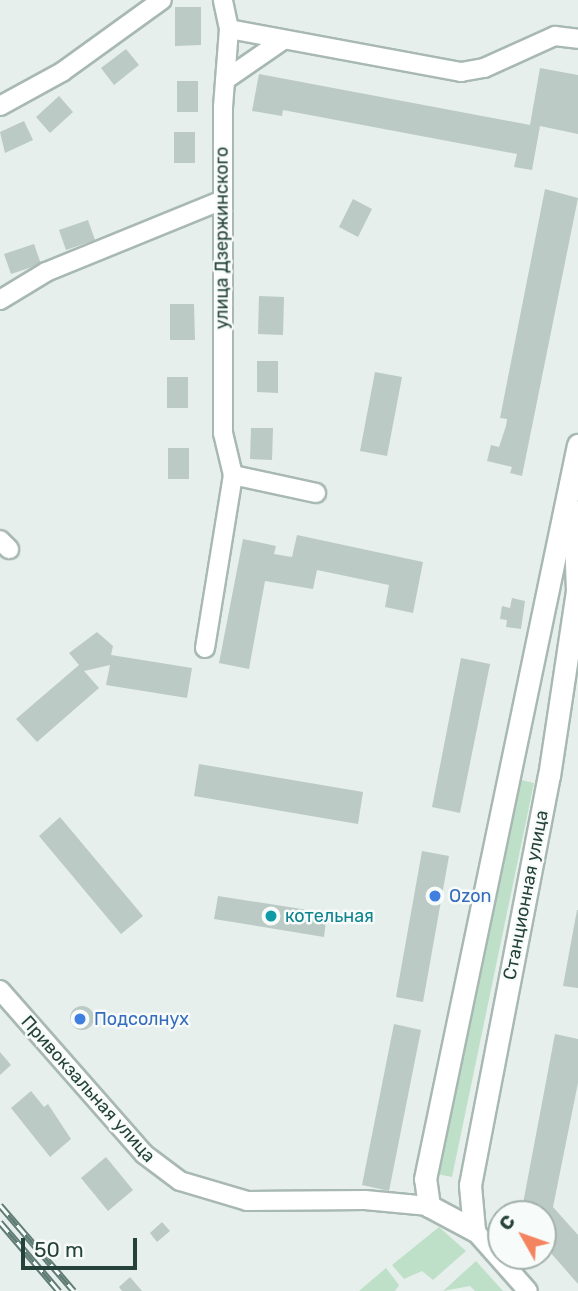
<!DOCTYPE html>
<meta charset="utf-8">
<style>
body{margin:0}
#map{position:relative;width:578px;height:1291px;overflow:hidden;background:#e6efeb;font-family:Rubik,sans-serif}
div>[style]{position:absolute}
.green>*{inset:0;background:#bfe0c8}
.building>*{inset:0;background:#bbcac4}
.round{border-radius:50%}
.roads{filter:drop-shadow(2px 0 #a8b8b2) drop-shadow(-2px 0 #a8b8b2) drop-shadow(0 2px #a8b8b2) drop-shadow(0 -2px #a8b8b2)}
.street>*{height:18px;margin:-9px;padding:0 9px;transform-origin:9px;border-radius:9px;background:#fff}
.secondary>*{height:21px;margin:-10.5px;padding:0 10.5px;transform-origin:10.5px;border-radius:10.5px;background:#fff}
.rail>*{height:7px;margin-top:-3.5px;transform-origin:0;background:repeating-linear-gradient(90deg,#f7fbf9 0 13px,#5f7d75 0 26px);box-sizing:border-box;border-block:2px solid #5f7d75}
.dots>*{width:19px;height:19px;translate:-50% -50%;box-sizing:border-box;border:4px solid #f7fbf9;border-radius:50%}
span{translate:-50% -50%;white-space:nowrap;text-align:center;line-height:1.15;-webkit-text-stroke:5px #f7fbf9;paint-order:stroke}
.street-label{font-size:18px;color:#24423a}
.shop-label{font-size:18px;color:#366cbe}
.left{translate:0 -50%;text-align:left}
.culture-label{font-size:18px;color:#0d838f}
.north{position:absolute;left:487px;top:1200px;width:70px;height:70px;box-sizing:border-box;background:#f7fbf9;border:2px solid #a3b1ad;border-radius:50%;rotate:310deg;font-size:19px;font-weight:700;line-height:28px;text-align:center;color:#24423a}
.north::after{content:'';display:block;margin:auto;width:24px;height:32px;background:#f4845f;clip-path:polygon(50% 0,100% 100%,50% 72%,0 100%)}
.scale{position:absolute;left:21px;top:1238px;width:116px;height:32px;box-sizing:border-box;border:4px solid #24423a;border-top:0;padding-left:9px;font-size:21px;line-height:24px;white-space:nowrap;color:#24423a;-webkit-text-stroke:5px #f7fbf9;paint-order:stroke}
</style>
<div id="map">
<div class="green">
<i style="clip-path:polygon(517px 779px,534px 783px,452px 1177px,437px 1174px)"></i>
<i style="clip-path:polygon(439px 1227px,466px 1251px,433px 1280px,422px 1271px,404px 1279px,392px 1265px)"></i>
<i style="clip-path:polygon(476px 1261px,503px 1291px,475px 1291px,470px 1286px,443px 1291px)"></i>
<i style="clip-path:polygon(386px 1268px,399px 1285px,395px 1291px,359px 1291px)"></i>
</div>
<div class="building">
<i style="clip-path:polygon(175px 7px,201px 7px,201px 45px,175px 46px)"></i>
<i style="clip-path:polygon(126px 49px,139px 65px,114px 85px,101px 68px)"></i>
<i style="clip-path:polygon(540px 68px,578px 75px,578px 134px,540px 126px,532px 170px,514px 167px,517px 154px,283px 110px,282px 116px,252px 111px,259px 74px,530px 125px)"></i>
<i style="clip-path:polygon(177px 81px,198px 81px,198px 112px,177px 112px)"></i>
<i style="clip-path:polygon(59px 96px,73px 112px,50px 133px,36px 117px)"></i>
<i style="clip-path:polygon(24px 121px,33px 140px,5px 153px,0 132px)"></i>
<i style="clip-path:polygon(174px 132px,195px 132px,195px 163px,174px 163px)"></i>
<i style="clip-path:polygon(545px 189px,578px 198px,522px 476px,510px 473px,512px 467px,487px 461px,491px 445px,499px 447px,506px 426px,507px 419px,500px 418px)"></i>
<i style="clip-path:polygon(353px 199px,372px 209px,358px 237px,339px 227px)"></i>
<i style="clip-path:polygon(88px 220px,95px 240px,66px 250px,59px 230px)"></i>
<i style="clip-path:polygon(34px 244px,41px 264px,11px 274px,4px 254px)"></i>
<i style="clip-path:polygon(259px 296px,284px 297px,283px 335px,258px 334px)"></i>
<i style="clip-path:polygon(170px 304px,194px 304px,195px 340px,170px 340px)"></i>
<i style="clip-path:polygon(257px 361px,278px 361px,278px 393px,257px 392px)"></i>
<i style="clip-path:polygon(375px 372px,402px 377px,387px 456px,360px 451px)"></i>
<i style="clip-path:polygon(167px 377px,188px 377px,188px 408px,167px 408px)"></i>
<i style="clip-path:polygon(251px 428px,273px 428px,272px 460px,250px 459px)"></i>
<i style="clip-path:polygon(168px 448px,189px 448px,189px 479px,168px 479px)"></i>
<i style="clip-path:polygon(297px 535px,423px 562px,413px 613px,385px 607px,389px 585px,317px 570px,313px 589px,265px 581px,249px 669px,219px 663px,243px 539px,276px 546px,274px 554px,292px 557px)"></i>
<i style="clip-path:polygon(512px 598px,525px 601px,521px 629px,506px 627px,507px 620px,500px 619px,502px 606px,510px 608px)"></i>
<i style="clip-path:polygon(97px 632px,113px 646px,111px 655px,192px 668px,187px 698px,106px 685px,110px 665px,84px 671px,99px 688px,37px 742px,16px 719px,79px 665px,69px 653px)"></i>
<i style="clip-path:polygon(461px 658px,490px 664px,460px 813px,432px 807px)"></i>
<i style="clip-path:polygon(199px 764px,363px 792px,358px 824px,194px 796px)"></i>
<i style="clip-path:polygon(60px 817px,143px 916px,121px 934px,39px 836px)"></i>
<i style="clip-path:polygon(422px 851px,449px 856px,423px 1002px,396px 997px)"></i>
<i style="clip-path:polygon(218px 896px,327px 913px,324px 937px,214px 919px)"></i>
<i style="clip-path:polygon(577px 910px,578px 910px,578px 988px,563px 986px)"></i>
<i class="round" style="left:70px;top:1006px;width:24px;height:24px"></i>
<i style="clip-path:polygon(394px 1024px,421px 1030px,389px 1191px,362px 1185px)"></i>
<i style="clip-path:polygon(555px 1034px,578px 1039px,578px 1083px,553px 1207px,578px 1235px,578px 1284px,543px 1244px,543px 1214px,521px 1214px)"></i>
<i style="clip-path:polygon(0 1052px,11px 1065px,0 1075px)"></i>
<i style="clip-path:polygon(31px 1091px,44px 1107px,48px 1104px,71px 1139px,50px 1157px,11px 1108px)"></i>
<i style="clip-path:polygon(106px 1157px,133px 1190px,108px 1211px,81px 1178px)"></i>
<i style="clip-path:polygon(162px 1222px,170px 1231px,157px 1242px,150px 1233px)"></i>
<i style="clip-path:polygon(130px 1277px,142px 1291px,122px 1291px,119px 1287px)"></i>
</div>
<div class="roads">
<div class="street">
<i style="left:229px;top:29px;width:236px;rotate:10.5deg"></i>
<i style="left:461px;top:72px;width:23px;rotate:-10deg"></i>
<i style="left:484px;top:68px;width:78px;rotate:-24.3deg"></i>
<i style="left:555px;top:36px;width:23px;rotate:7deg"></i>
<i style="left:225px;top:80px;width:70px;rotate:-34.6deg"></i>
<i style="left:0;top:106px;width:71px;rotate:-28.7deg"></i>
<i style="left:62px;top:72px;width:123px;rotate:-35.8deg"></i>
<i style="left:0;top:300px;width:54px;rotate:-31.3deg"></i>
<i style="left:46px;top:272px;width:190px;rotate:-22.2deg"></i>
<i style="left:233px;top:475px;width:85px;rotate:12.2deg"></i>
<i style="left:0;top:540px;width:13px;rotate:45deg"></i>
<i style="left:205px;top:648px;width:175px;rotate:-80.8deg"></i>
<i style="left:233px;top:475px;width:43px;rotate:-103.4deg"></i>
<i style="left:223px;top:433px;width:326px;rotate:-90deg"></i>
<i style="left:223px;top:107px;width:78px;rotate:-85.6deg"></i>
<i style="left:229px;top:29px;width:30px;rotate:-102deg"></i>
<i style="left:0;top:990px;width:218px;rotate:48.7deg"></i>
<i style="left:144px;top:1154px;width:45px;rotate:36.9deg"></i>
<i style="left:180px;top:1181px;width:70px;rotate:16.6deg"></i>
<i style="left:247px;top:1201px;width:118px;rotate:-0.5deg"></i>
<i style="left:365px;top:1200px;width:64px;rotate:5.4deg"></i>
<i style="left:474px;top:1230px;width:81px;rotate:48.5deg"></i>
</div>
<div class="secondary">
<i style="left:474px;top:1230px;width:51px;rotate:-151.9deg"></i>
<i style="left:429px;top:1206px;width:27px;rotate:-98deg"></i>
<i style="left:425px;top:1179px;width:750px;rotate:-78.23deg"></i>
<i style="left:474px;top:1230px;width:45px;rotate:-95.1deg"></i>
<i style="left:470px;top:1185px;width:417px;rotate:-79.1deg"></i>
<i style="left:549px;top:776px;width:187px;rotate:-81.4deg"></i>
<i style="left:577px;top:591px;width:80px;rotate:-92.1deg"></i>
</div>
</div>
<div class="rail">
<i style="left:0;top:1205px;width:113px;rotate:49.3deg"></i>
<i style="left:0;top:1222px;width:91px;rotate:49.5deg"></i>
</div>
<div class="dots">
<i style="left:435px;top:896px;background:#3f7fe0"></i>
<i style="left:271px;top:916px;background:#0f9aa8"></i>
<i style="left:80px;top:1019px;background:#3f7fe0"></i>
</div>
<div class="street-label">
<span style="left:222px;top:238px;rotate:-90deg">улица Дзержинского</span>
<span style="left:526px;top:895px;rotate:-79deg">Станционная улица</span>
<span style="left:88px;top:1089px;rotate:48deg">Привокзальная улица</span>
</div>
<div class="shop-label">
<span class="left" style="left:449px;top:896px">Ozon</span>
<span class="left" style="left:94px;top:1019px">Подсолнух</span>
</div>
<div class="culture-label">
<span class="left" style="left:285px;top:916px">котельная</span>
</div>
<div class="north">С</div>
<div class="scale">50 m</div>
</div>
